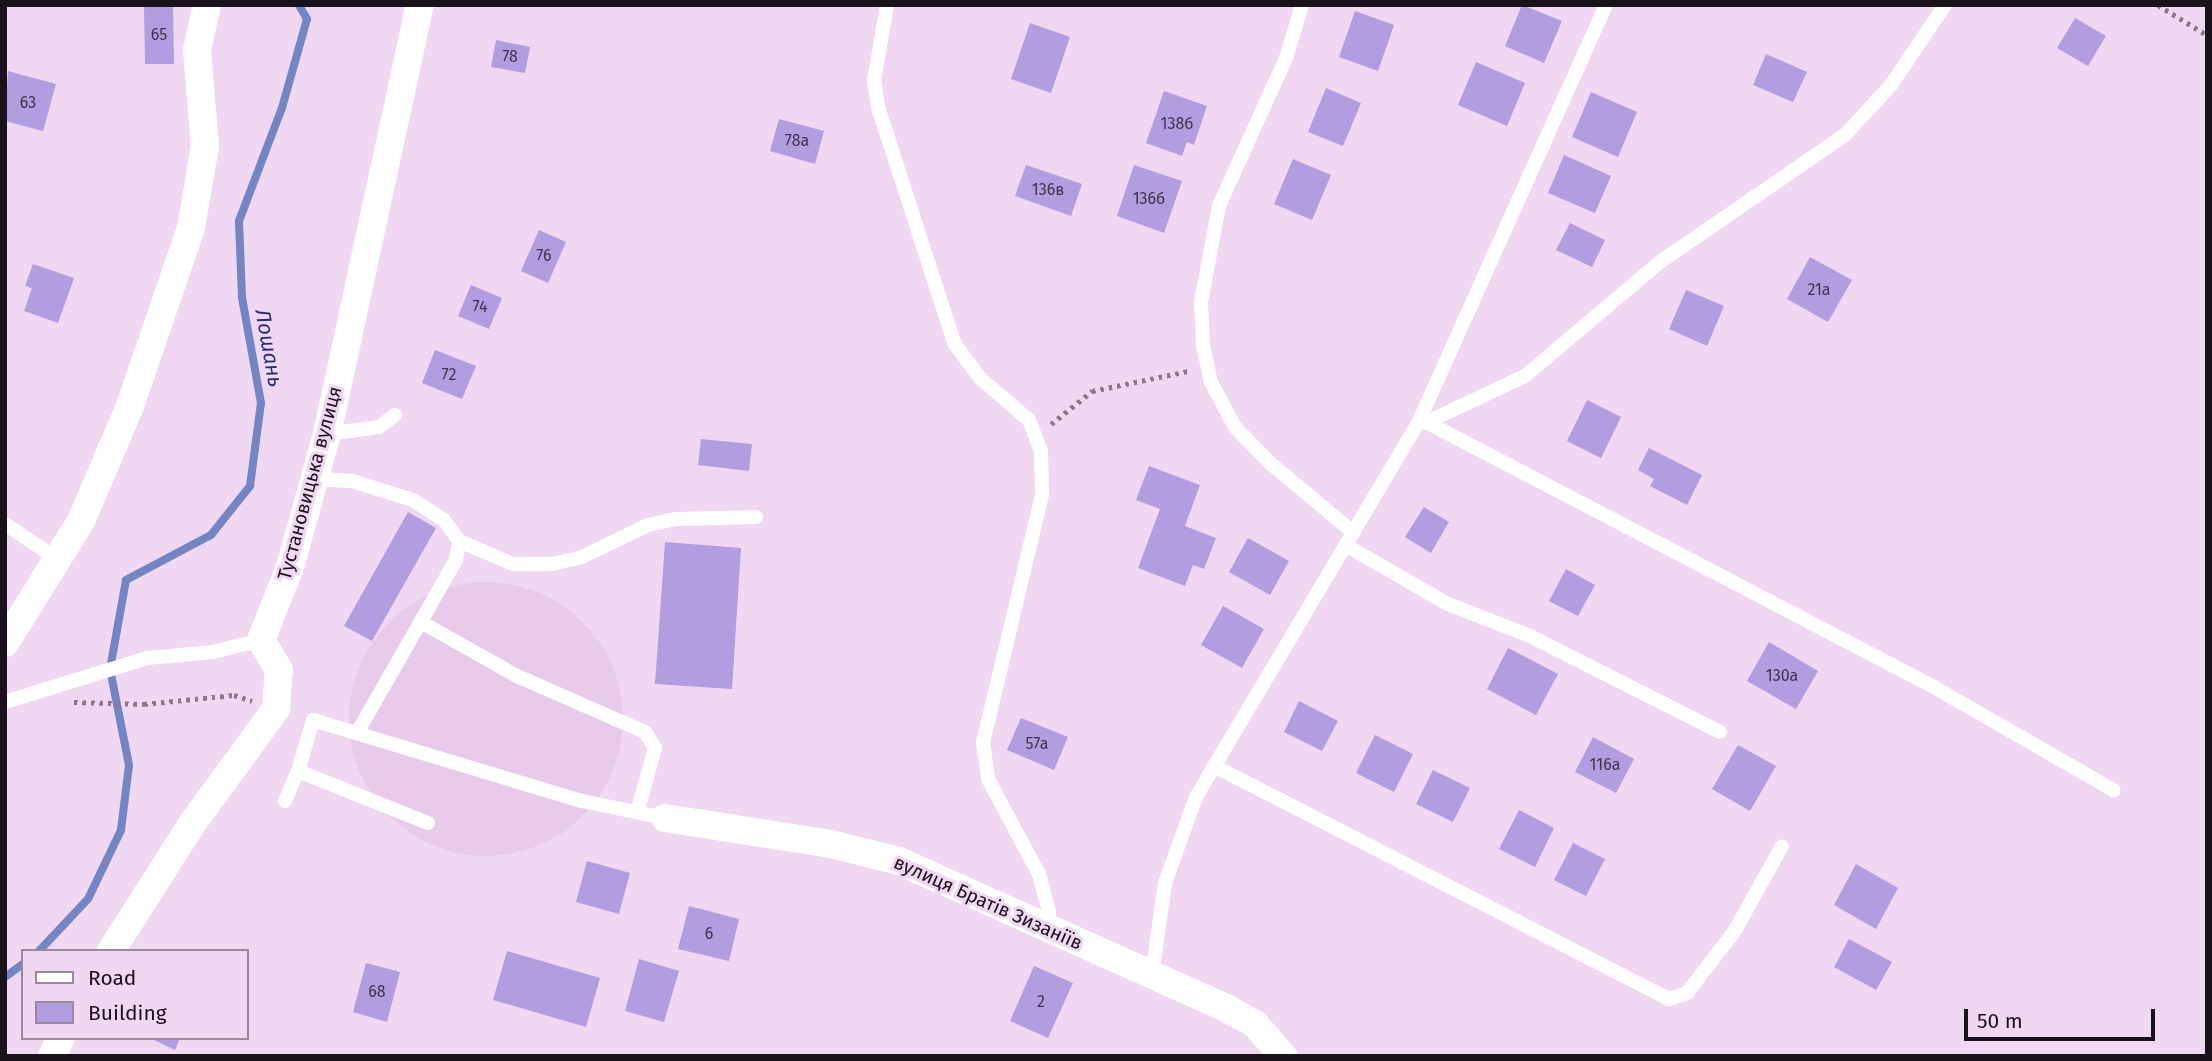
<!DOCTYPE html>
<meta charset="utf-8">
<style>
body{margin:0}
#map{position:relative;width:2212px;height:1061px;overflow:hidden;background:#f0d7f2;font-family:"Fira Sans",sans-serif}
div>[style]{position:absolute}
.built>*{inset:0;background:#e8caeb}
.round{border-radius:50%}
.stream>*{height:8px;margin:-4px;padding:0 4px;transform-origin:4px;border-radius:4px;background:#7485c3}
.building>*{inset:0;background:#b19de0}
.path>*{height:4.5px;margin-top:-2.25px;transform-origin:0;background:repeating-linear-gradient(90deg,#8a798c 0 3.5px,transparent 0 8.5px)}
.lane>*{height:14px;margin:-7px;padding:0 7px;transform-origin:7px;border-radius:7px;background:#fff}
.street>*{height:28px;margin:-14px;padding:0 14px;transform-origin:14px;border-radius:14px;background:#fff}
span{translate:-50% -50%;white-space:nowrap;text-align:center;line-height:1.15;-webkit-text-stroke:6px #f0d7f2;paint-order:stroke}
.number-label{font-size:16px;color:#40354c}
.number-label span{-webkit-text-stroke-width:0}
.street-label{font-size:19px;color:#1a121b}
.water-label{font-size:21px;color:#252f7a;font-style:italic}
.frame{position:absolute;inset:0;border:7px solid #1a121b;pointer-events:none}
.legend{position:absolute;left:21px;top:949px;width:228px;height:91px;box-sizing:border-box;background:#f0d7f2;border:2px solid #9a889c;margin:0;padding:9px 12px;list-style:none;font-size:21px;color:#1a121b}
.legend li{display:flex;align-items:center;gap:14px;height:35px}
.legend b{width:35px;border:2px solid #9a889c}
.scale{position:absolute;left:1964px;top:1009px;width:191px;height:32px;box-sizing:border-box;border:4px solid #1a121b;border-top:0;padding-left:9px;font-size:21px;line-height:24px;white-space:nowrap;color:#1a121b;-webkit-text-stroke:5px #f0d7f2;paint-order:stroke}
</style>
<div id="map">
<div class="built">
<i class="round" style="left:349px;top:582px;width:274px;height:274px"></i>
</div>
<div class="stream">
<i style="left:39px;top:951px;width:71px;rotate:-46.7deg"></i>
<i style="left:88px;top:899px;width:76px;rotate:-64.4deg"></i>
<i style="left:121px;top:830px;width:65px;rotate:-83deg"></i>
<i style="left:129px;top:765px;width:98px;rotate:-101.2deg"></i>
<i style="left:110px;top:669px;width:90px;rotate:-79.8deg"></i>
<i style="left:126px;top:580px;width:96px;rotate:-27.9deg"></i>
<i style="left:211px;top:535px;width:63px;rotate:-51.5deg"></i>
<i style="left:250px;top:486px;width:84px;rotate:-82.5deg"></i>
<i style="left:261px;top:403px;width:108px;rotate:-100.2deg"></i>
<i style="left:242px;top:297px;width:76px;rotate:-92.3deg"></i>
<i style="left:239px;top:221px;width:121px;rotate:-69.2deg"></i>
<i style="left:282px;top:108px;width:92px;rotate:-74.3deg"></i>
<i style="left:307px;top:19px;width:16px;rotate:-120deg"></i>
<i style="left:5px;top:977px;width:22px;rotate:-36deg"></i>
</div>
<div class="building">
<i style="clip-path:polygon(144px 5px,173px 5px,174px 64px,145px 64px)"></i>
<i style="clip-path:polygon(1522px 5px,1562px 21px,1544px 63px,1505px 46px)"></i>
<i style="clip-path:polygon(1355px 11px,1394px 25px,1378px 71px,1339px 57px)"></i>
<i style="clip-path:polygon(2075px 18px,2106px 36px,2088px 66px,2057px 48px)"></i>
<i style="clip-path:polygon(1030px 23px,1070px 37px,1051px 93px,1011px 79px)"></i>
<i style="clip-path:polygon(496px 40px,530px 47px,525px 73px,491px 67px)"></i>
<i style="clip-path:polygon(1766px 54px,1807px 72px,1793px 102px,1753px 85px)"></i>
<i style="clip-path:polygon(1476px 62px,1525px 83px,1507px 126px,1458px 105px)"></i>
<i style="clip-path:polygon(8px 71px,56px 84px,43px 131px,5px 121px)"></i>
<i style="clip-path:polygon(1326px 88px,1361px 103px,1343px 146px,1308px 132px)"></i>
<i style="clip-path:polygon(1164px 91px,1207px 106px,1194px 145px,1187px 142px,1182px 156px,1146px 143px)"></i>
<i style="clip-path:polygon(1591px 92px,1637px 112px,1618px 157px,1572px 137px)"></i>
<i style="clip-path:polygon(779px 119px,824px 131px,815px 164px,770px 151px)"></i>
<i style="clip-path:polygon(1564px 155px,1611px 176px,1595px 213px,1548px 193px)"></i>
<i style="clip-path:polygon(1293px 159px,1331px 175px,1312px 220px,1274px 204px)"></i>
<i style="clip-path:polygon(1026px 165px,1082px 184px,1071px 216px,1015px 196px)"></i>
<i style="clip-path:polygon(1134px 165px,1182px 181px,1164px 233px,1117px 216px)"></i>
<i style="clip-path:polygon(1570px 223px,1605px 240px,1592px 267px,1556px 250px)"></i>
<i style="clip-path:polygon(539px 230px,566px 242px,548px 283px,521px 271px)"></i>
<i style="clip-path:polygon(1810px 257px,1852px 280px,1828px 322px,1787px 299px)"></i>
<i style="clip-path:polygon(33px 264px,74px 278px,58px 323px,24px 311px,32px 288px,25px 286px)"></i>
<i style="clip-path:polygon(471px 285px,502px 298px,489px 329px,458px 316px)"></i>
<i style="clip-path:polygon(1686px 290px,1724px 306px,1707px 346px,1669px 329px)"></i>
<i style="clip-path:polygon(435px 350px,476px 366px,462px 399px,422px 383px)"></i>
<i style="clip-path:polygon(1587px 400px,1621px 417px,1601px 458px,1567px 441px)"></i>
<i style="clip-path:polygon(701px 439px,752px 444px,749px 471px,698px 465px)"></i>
<i style="clip-path:polygon(1649px 448px,1702px 475px,1687px 505px,1650px 486px,1654px 479px,1638px 470px)"></i>
<i style="clip-path:polygon(1149px 466px,1200px 485px,1185px 526px,1216px 538px,1204px 569px,1193px 565px,1185px 586px,1138px 568px,1160px 509px,1136px 500px)"></i>
<i style="clip-path:polygon(1424px 507px,1449px 522px,1431px 553px,1405px 537px)"></i>
<i style="clip-path:polygon(408px 512px,436px 528px,372px 641px,344px 626px)"></i>
<i style="clip-path:polygon(1248px 538px,1289px 561px,1270px 595px,1229px 572px)"></i>
<i style="clip-path:polygon(665px 542px,741px 548px,732px 689px,655px 684px)"></i>
<i style="clip-path:polygon(1566px 569px,1595px 585px,1578px 616px,1549px 601px)"></i>
<i style="clip-path:polygon(1223px 606px,1264px 629px,1242px 668px,1201px 645px)"></i>
<i style="clip-path:polygon(1769px 642px,1818px 671px,1796px 709px,1747px 681px)"></i>
<i style="clip-path:polygon(1508px 648px,1558px 674px,1536px 715px,1487px 689px)"></i>
<i style="clip-path:polygon(1299px 701px,1338px 721px,1322px 751px,1284px 732px)"></i>
<i style="clip-path:polygon(1021px 718px,1068px 737px,1054px 770px,1007px 750px)"></i>
<i style="clip-path:polygon(1375px 735px,1413px 754px,1394px 792px,1356px 773px)"></i>
<i style="clip-path:polygon(1593px 737px,1634px 759px,1616px 793px,1575px 772px)"></i>
<i style="clip-path:polygon(1738px 745px,1776px 766px,1750px 811px,1712px 789px)"></i>
<i style="clip-path:polygon(1433px 770px,1470px 788px,1453px 822px,1416px 804px)"></i>
<i style="clip-path:polygon(1519px 810px,1554px 828px,1535px 867px,1499px 849px)"></i>
<i style="clip-path:polygon(1573px 843px,1605px 859px,1586px 896px,1554px 880px)"></i>
<i style="clip-path:polygon(587px 861px,630px 873px,619px 914px,576px 902px)"></i>
<i style="clip-path:polygon(1856px 864px,1898px 888px,1876px 929px,1834px 905px)"></i>
<i style="clip-path:polygon(689px 906px,739px 919px,729px 961px,678px 949px)"></i>
<i style="clip-path:polygon(1849px 939px,1892px 962px,1876px 990px,1834px 967px)"></i>
<i style="clip-path:polygon(507px 951px,600px 978px,586px 1027px,493px 1000px)"></i>
<i style="clip-path:polygon(639px 959px,679px 971px,664px 1022px,625px 1011px)"></i>
<i style="clip-path:polygon(366px 963px,400px 972px,387px 1022px,353px 1012px)"></i>
<i style="clip-path:polygon(1034px 966px,1073px 983px,1048px 1038px,1010px 1021px)"></i>
<i style="clip-path:polygon(150px 1038px,180px 1038px,175px 1050px)"></i>
</div>
<div class="path">
<i style="left:2158px;top:5px;width:57px;rotate:31.5deg"></i>
<i style="left:1051px;top:424px;width:53px;rotate:-38.8deg"></i>
<i style="left:1092px;top:391px;width:99px;rotate:-11.7deg"></i>
<i style="left:74px;top:702px;width:70px;rotate:1.6deg"></i>
<i style="left:144px;top:704px;width:90px;rotate:-5.7deg"></i>
<i style="left:234px;top:695px;width:19px;rotate:18deg"></i>
</div>
<div class="lane">
<i style="left:887px;top:5px;width:77px;rotate:99.7deg"></i>
<i style="left:874px;top:81px;width:26px;rotate:81deg"></i>
<i style="left:878px;top:107px;width:248px;rotate:72.1deg"></i>
<i style="left:954px;top:343px;width:44px;rotate:53.4deg"></i>
<i style="left:980px;top:378px;width:65px;rotate:40.6deg"></i>
<i style="left:1029px;top:420px;width:33px;rotate:69deg"></i>
<i style="left:1041px;top:451px;width:44px;rotate:88.7deg"></i>
<i style="left:1042px;top:495px;width:254px;rotate:103.4deg"></i>
<i style="left:983px;top:742px;width:37px;rotate:82deg"></i>
<i style="left:988px;top:779px;width:108px;rotate:61.8deg"></i>
<i style="left:1039px;top:874px;width:39px;rotate:75deg"></i>
<i style="left:1049px;top:912px;width:17px;rotate:97deg"></i>
<i style="left:1302px;top:5px;width:55px;rotate:106.8deg"></i>
<i style="left:1286px;top:58px;width:162px;rotate:114.4deg"></i>
<i style="left:1219px;top:206px;width:98px;rotate:100.6deg"></i>
<i style="left:1201px;top:302px;width:43px;rotate:87.3deg"></i>
<i style="left:1203px;top:345px;width:38px;rotate:78deg"></i>
<i style="left:1211px;top:382px;width:51px;rotate:61.9deg"></i>
<i style="left:1235px;top:427px;width:50px;rotate:45.8deg"></i>
<i style="left:1270px;top:463px;width:109px;rotate:39.8deg"></i>
<i style="left:1425px;top:423px;width:110px;rotate:-25.2deg"></i>
<i style="left:1525px;top:376px;width:177px;rotate:-40.2deg"></i>
<i style="left:1660px;top:262px;width:224px;rotate:-34.5deg"></i>
<i style="left:1845px;top:135px;width:68px;rotate:-47.4deg"></i>
<i style="left:1891px;top:85px;width:97px;rotate:-56deg"></i>
<i style="left:1430px;top:424px;width:568px;rotate:27.56deg"></i>
<i style="left:1934px;top:687px;width:207px;rotate:29.9deg"></i>
<i style="left:327px;top:434px;width:52px;rotate:-7.7deg"></i>
<i style="left:379px;top:427px;width:20px;rotate:-37deg"></i>
<i style="left:314px;top:479px;width:38px;rotate:3deg"></i>
<i style="left:352px;top:481px;width:64px;rotate:17.3deg"></i>
<i style="left:413px;top:500px;width:37px;rotate:33deg"></i>
<i style="left:444px;top:520px;width:26px;rotate:54deg"></i>
<i style="left:459px;top:541px;width:19px;rotate:99deg"></i>
<i style="left:456px;top:560px;width:199px;rotate:119.8deg"></i>
<i style="left:5px;top:524px;width:65px;rotate:33.7deg"></i>
<i style="left:459px;top:541px;width:59px;rotate:23.1deg"></i>
<i style="left:513px;top:564px;width:39px"></i>
<i style="left:552px;top:564px;width:31px;rotate:-13deg"></i>
<i style="left:582px;top:557px;width:73px;rotate:-25.9deg"></i>
<i style="left:648px;top:525px;width:29px;rotate:-12deg"></i>
<i style="left:676px;top:519px;width:80px;rotate:-1.4deg"></i>
<i style="left:1347px;top:546px;width:116px;rotate:29.9deg"></i>
<i style="left:1448px;top:604px;width:86px;rotate:21.2deg"></i>
<i style="left:1528px;top:635px;width:215px;rotate:26.8deg"></i>
<i style="left:421px;top:622px;width:110px;rotate:29.4deg"></i>
<i style="left:517px;top:676px;width:140px;rotate:23.6deg"></i>
<i style="left:645px;top:732px;width:19px;rotate:58deg"></i>
<i style="left:655px;top:748px;width:67px;rotate:105.5deg"></i>
<i style="left:5px;top:702px;width:149px;rotate:-17.2deg"></i>
<i style="left:147px;top:658px;width:66px;rotate:-5.2deg"></i>
<i style="left:213px;top:652px;width:49px;rotate:-14deg"></i>
<i style="left:1214px;top:766px;width:511px;rotate:27.12deg"></i>
<i style="left:1669px;top:999px;width:19px;rotate:-18deg"></i>
<i style="left:1687px;top:993px;width:77px;rotate:-52.4deg"></i>
<i style="left:1734px;top:932px;width:98px;rotate:-60.8deg"></i>
<i style="left:285px;top:801px;width:33px;rotate:-67deg"></i>
<i style="left:428px;top:823px;width:140px;rotate:-158.2deg"></i>
<i style="left:298px;top:771px;width:53px;rotate:-73.6deg"></i>
<i style="left:313px;top:720px;width:281px;rotate:16.8deg"></i>
<i style="left:582px;top:801px;width:85px;rotate:11.6deg"></i>
<i style="left:1152px;top:975px;width:93px;rotate:-82deg"></i>
<i style="left:1165px;top:883px;width:91px;rotate:-70.2deg"></i>
<i style="left:1196px;top:797px;width:437px;rotate:-59.3deg"></i>
<i style="left:1419px;top:421px;width:453px;rotate:-65.8deg"></i>
</div>
<div class="street">
<i style="left:5px;top:643px;width:144px;rotate:-58.1deg"></i>
<i style="left:81px;top:521px;width:125px;rotate:-66.9deg"></i>
<i style="left:130px;top:406px;width:188px;rotate:-71.1deg"></i>
<i style="left:191px;top:228px;width:83px;rotate:-80.3deg"></i>
<i style="left:205px;top:146px;width:96px;rotate:-94.8deg"></i>
<i style="left:197px;top:50px;width:46px;rotate:-77.5deg"></i>
<i style="left:665px;top:818px;width:168px;rotate:8.9deg"></i>
<i style="left:831px;top:844px;width:70px;rotate:14deg"></i>
<i style="left:899px;top:861px;width:361px;rotate:24.2deg"></i>
<i style="left:1228px;top:1009px;width:31px;rotate:29deg"></i>
<i style="left:1255px;top:1024px;width:43px;rotate:48.8deg"></i>
<i style="left:111px;top:951px;width:151px;rotate:-57.5deg"></i>
<i style="left:192px;top:824px;width:142px;rotate:-53.9deg"></i>
<i style="left:276px;top:709px;width:39px;rotate:-86deg"></i>
<i style="left:279px;top:670px;width:35px;rotate:-121deg"></i>
<i style="left:261px;top:640px;width:79px;rotate:-68.3deg"></i>
<i style="left:290px;top:567px;width:138px;rotate:-74.5deg"></i>
<i style="left:327px;top:434px;width:439px;rotate:-77.8deg"></i>
<i style="left:52px;top:1056px;width:20px;rotate:-63deg"></i>
</div>
<div class="number-label">
<span style="left:159px;top:35px">65</span>
<span style="left:510px;top:57px">78</span>
<span style="left:28px;top:103px">63</span>
<span style="left:1177px;top:124px">138б</span>
<span style="left:797px;top:141px">78а</span>
<span style="left:1048px;top:190px">136в</span>
<span style="left:1149px;top:199px">136б</span>
<span style="left:544px;top:256px">76</span>
<span style="left:1819px;top:290px">21а</span>
<span style="left:480px;top:307px">74</span>
<span style="left:449px;top:375px">72</span>
<span style="left:1782px;top:676px">130а</span>
<span style="left:1037px;top:744px">57а</span>
<span style="left:1605px;top:765px">116а</span>
<span style="left:709px;top:934px">6</span>
<span style="left:377px;top:992px">68</span>
<span style="left:1041px;top:1002px">2</span>
</div>
<div class="street-label">
<span style="left:310px;top:483px;rotate:-75deg">Тустановицька вулиця</span>
<span style="left:988px;top:903px;rotate:24deg">вулиця Братів Зизаніїв</span>
</div>
<div class="water-label">
<span style="left:269px;top:348px;rotate:80deg">Лошань</span>
</div>
<div class="frame"></div>
<ul class="legend">
<li><b style="height:9px;background:#fff"></b>Road</li>
<li><b style="height:19px;background:#b19de0"></b>Building</li>
</ul>
<div class="scale">50 m</div>
</div>
